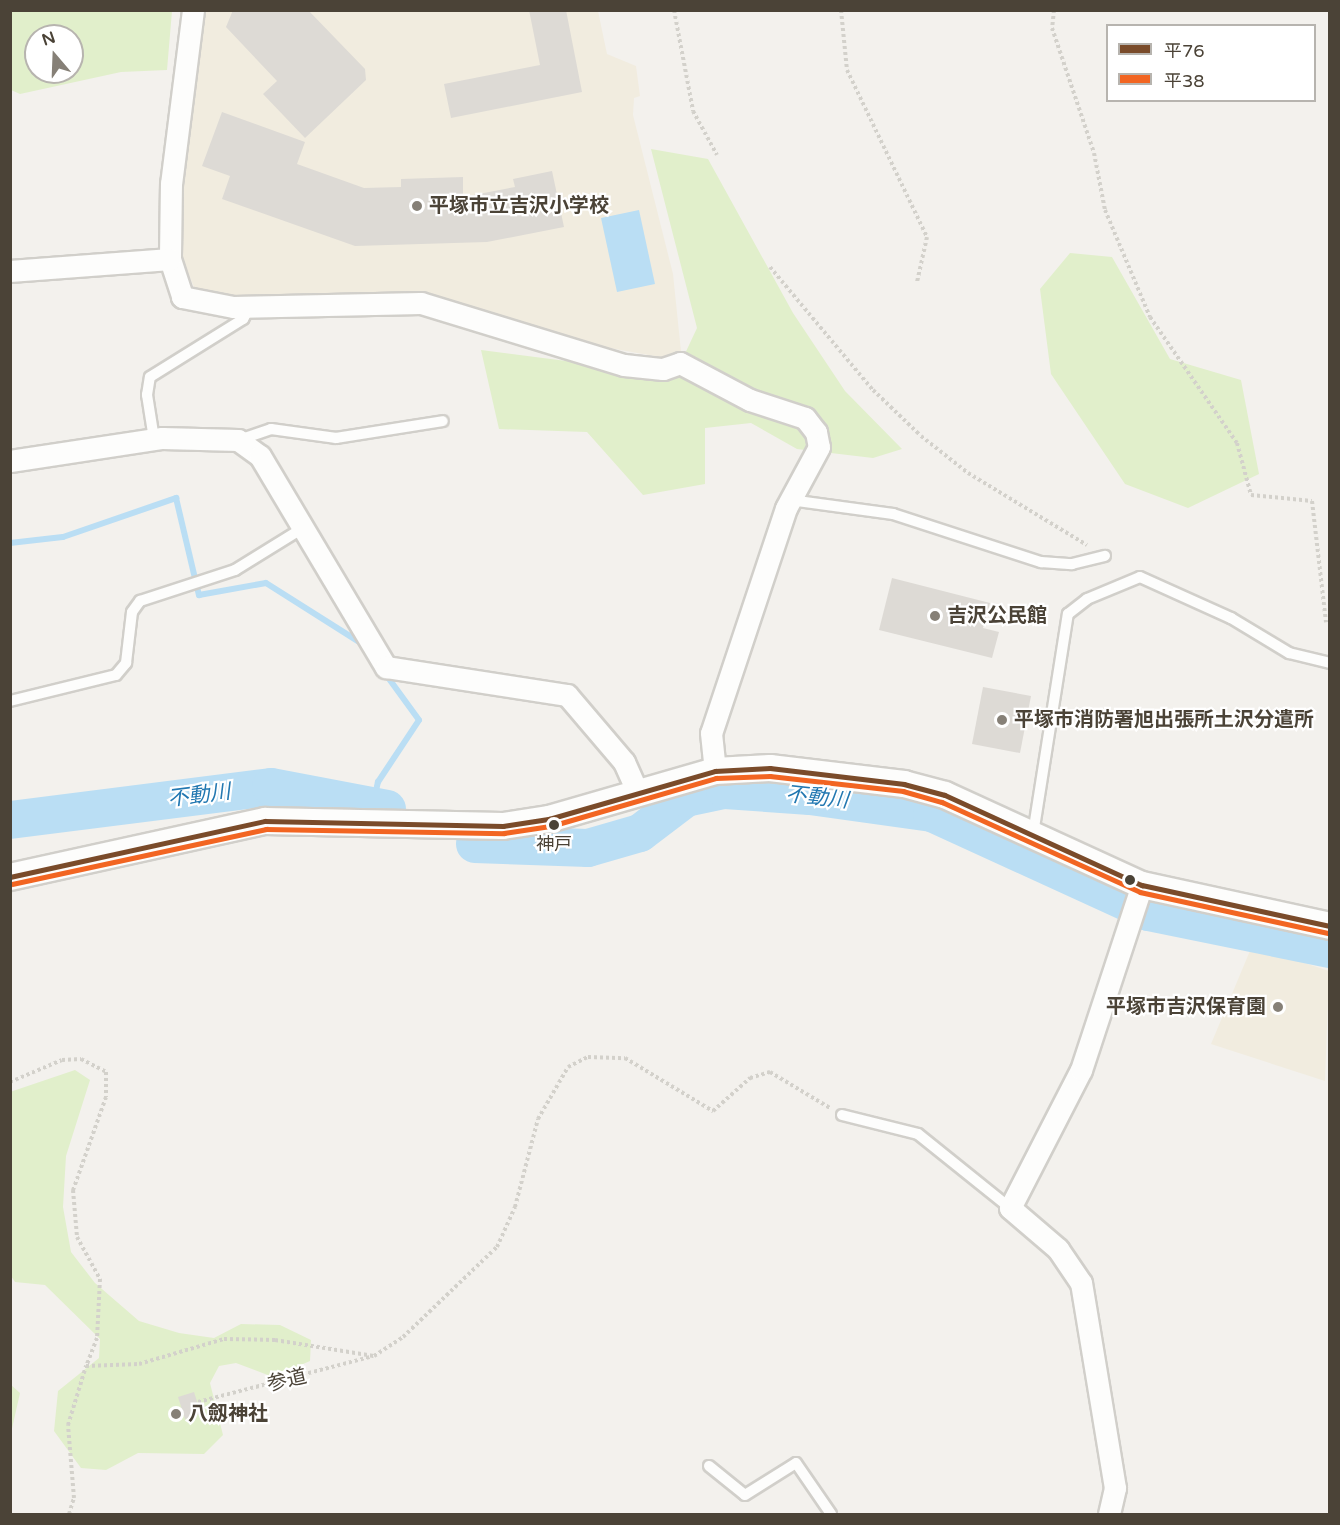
<!DOCTYPE html>
<meta charset="utf-8">
<style>
body{margin:0}
#map{position:relative;width:1340px;height:1525px;overflow:hidden;background:#f3f1ed;font-family:"Varela Round","Noto Sans JP",sans-serif}
div>[style]{position:absolute}
.education>*{inset:0;background:#f1ecdf}
.green>*{inset:0;background:#e1efcb}
.water>*{inset:0;background:#badef4}
.stream>*{height:6px;margin:-3px;padding:0 3px;transform-origin:3px;border-radius:3px;background:#badef4}
.river>*{height:38px;margin:-19px;padding:0 19px;transform-origin:19px;border-radius:19px;background:#badef4}
.building>*{inset:0;background:#dddad5}
.path>*{height:4px;margin-top:-2px;transform-origin:0;background:repeating-linear-gradient(90deg,#d3d1cb 0 3px,transparent 0 6px)}
.roads{filter:drop-shadow(2px 0 #d1cfca) drop-shadow(-2px 0 #d1cfca) drop-shadow(0 2px #d1cfca) drop-shadow(0 -2px #d1cfca)}
.service>*{height:10px;margin:-5px;padding:0 5px;transform-origin:5px;border-radius:5px;background:#fdfdfc}
.minor>*{height:21px;margin:-10.5px;padding:0 10.5px;transform-origin:10.5px;border-radius:10.5px;background:#fdfdfc}
.tertiary>*{height:26px;margin:-13px;padding:0 13px;transform-origin:13px;border-radius:13px;background:#fdfdfc}
.bus-1>*{height:4.5px;margin:-2.25px;padding:0 2.25px;transform-origin:2.25px;border-radius:2.25px;background:#7a4b2a}
.bus-2>*{height:4.5px;margin:-2.25px;padding:0 2.25px;transform-origin:2.25px;border-radius:2.25px;background:#f26522}
.dots>*{width:16px;height:16px;translate:-50% -50%;box-sizing:border-box;border:3px solid #fff;border-radius:50%}
span{translate:-50% -50%;white-space:nowrap;text-align:center;line-height:1.15;-webkit-text-stroke:4.5px #fff;paint-order:stroke}
.bus-label{font-size:18px;color:#4b4337}
.poi-label{font-size:20px;color:#4b4337;font-weight:700}
.left{translate:0 -50%;text-align:left}
.right{translate:-100% -50%;text-align:right}
.street-label{font-size:20px;color:#4b4337}
.water-label{font-size:21px;color:#2278b1;font-style:italic}
.frame{position:absolute;inset:0;border:12px solid #4b4337;pointer-events:none}
.legend{position:absolute;left:1106px;top:24px;width:210px;height:78px;box-sizing:border-box;background:#fff;border:2px solid #b7b4af;margin:0;padding:8px 10px;list-style:none;font-size:18px;color:#4b4337}
.legend li{display:flex;align-items:center;gap:12px;height:30px}
.legend b{width:30px;border:2px solid #b7b4af}
.north{position:absolute;left:24px;top:24px;width:60px;height:60px;box-sizing:border-box;background:#fff;border:2px solid #b7b4af;border-radius:50%;rotate:341deg;font-size:16px;font-weight:700;line-height:24px;text-align:center;color:#4b4337}
.north::after{content:'';display:block;margin:auto;width:21px;height:27px;background:#868077;clip-path:polygon(50% 0,100% 100%,50% 72%,0 100%)}
</style>
<div id="map">
<div class="education">
<i style="clip-path:polygon(202px 11px,598px 11px,607px 54px,636px 66px,640px 96px,634px 98px,633px 115px,673px 274px,682px 361px,593px 345px,422px 295px,225px 303px,196px 292px,176px 243px,179px 170px)"></i>
<i style="clip-path:polygon(1252px 946px,1329px 971px,1325px 1081px,1211px 1044px)"></i>
</div>
<div class="green">
<i style="clip-path:polygon(evenodd,10px 11px,172px 11px,167px 70px,121px 72px,20px 94px,11px 90px,10px 11px,36px 36px,72px 36px,72px 72px,36px 72px,36px 36px)"></i>
<i style="clip-path:polygon(651px 149px,708px 159px,793px 313px,845px 391px,902px 449px,873px 458px,797px 449px,751px 423px,705px 428px,705px 484px,643px 495px,587px 432px,499px 429px,481px 350px,675px 375px,697px 328px)"></i>
<i style="clip-path:polygon(1070px 253px,1112px 257px,1170px 359px,1241px 380px,1259px 474px,1188px 508px,1125px 484px,1051px 374px,1040px 289px)"></i>
<i style="clip-path:polygon(75px 1070px,90px 1080px,66px 1156px,63px 1207px,71px 1252px,95px 1283px,139px 1321px,179px 1333px,214px 1338px,241px 1324px,280px 1325px,311px 1340px,310px 1361px,273px 1377px,236px 1363px,219px 1366px,210px 1383px,223px 1435px,204px 1454px,138px 1453px,106px 1470px,81px 1468px,54px 1431px,58px 1391px,99px 1358px,100px 1339px,45px 1285px,15px 1282px,11px 1276px,10px 1092px)"></i>
<i style="clip-path:polygon(10px 1384px,20px 1393px,11px 1433px,10px 1433px)"></i>
</div>
<div class="water">
<i style="clip-path:polygon(639px 210px,655px 284px,617px 292px,601px 218px)"></i>
</div>
<div class="stream">
<i style="left:10px;top:543px;width:53px;rotate:-6.5deg"></i>
<i style="left:63px;top:537px;width:120px;rotate:-19deg"></i>
<i style="left:176px;top:498px;width:100px;rotate:76.7deg"></i>
<i style="left:199px;top:595px;width:68px;rotate:-10.2deg"></i>
<i style="left:266px;top:583px;width:112px;rotate:32.3deg"></i>
<i style="left:373px;top:805px;width:24px;rotate:-78deg"></i>
<i style="left:378px;top:782px;width:74px;rotate:-56.5deg"></i>
<i style="left:419px;top:720px;width:59px;rotate:-126.1deg"></i>
</div>
<div class="river">
<i style="left:10px;top:820px;width:263px;rotate:-7.2deg"></i>
<i style="left:271px;top:787px;width:118px;rotate:10.7deg"></i>
<i style="left:475px;top:844px;width:113px;rotate:2deg"></i>
<i style="left:588px;top:848px;width:54px;rotate:-16.1deg"></i>
<i style="left:640px;top:833px;width:58px;rotate:-37.3deg"></i>
<i style="left:686px;top:798px;width:40px;rotate:-12deg"></i>
<i style="left:725px;top:790px;width:85px;rotate:4deg"></i>
<i style="left:810px;top:796px;width:123px;rotate:7.9deg"></i>
<i style="left:932px;top:813px;width:238px;rotate:24.6deg"></i>
<i style="left:1148px;top:912px;width:186px;rotate:11.5deg"></i>
</div>
<div class="building">
<i style="clip-path:polygon(233px 10px,308px 10px,365px 69px,366px 80px,305px 138px,263px 94px,277px 81px,226px 27px)"></i>
<i style="clip-path:polygon(529px 10px,566px 10px,582px 92px,451px 118px,444px 84px,540px 65px)"></i>
<i style="clip-path:polygon(222px 112px,305px 142px,297px 164px,364px 188px,401px 187px,401px 179px,463px 177px,463px 197px,515px 187px,513px 179px,552px 171px,564px 227px,487px 242px,355px 246px,222px 199px,230px 176px,202px 166px)"></i>
<i style="clip-path:polygon(892px 578px,990px 603px,983px 628px,999px 632px,992px 658px,879px 630px)"></i>
<i style="clip-path:polygon(983px 687px,1031px 696px,1020px 753px,972px 744px)"></i>
<i style="clip-path:polygon(194px 1392px,201px 1414px,185px 1419px,178px 1397px)"></i>
</div>
<div class="path">
<i style="left:674px;top:10px;width:103px;rotate:79.3deg"></i>
<i style="left:693px;top:111px;width:50px;rotate:61.4deg"></i>
<i style="left:841px;top:10px;width:60px;rotate:84.3deg"></i>
<i style="left:847px;top:70px;width:185px;rotate:64.4deg"></i>
<i style="left:927px;top:237px;width:46px;rotate:102.5deg"></i>
<i style="left:1054px;top:10px;width:18px;rotate:96deg"></i>
<i style="left:1052px;top:28px;width:132px;rotate:71.4deg"></i>
<i style="left:1094px;top:153px;width:58px;rotate:79.1deg"></i>
<i style="left:1105px;top:210px;width:116px;rotate:67.2deg"></i>
<i style="left:1150px;top:317px;width:153px;rotate:55.4deg"></i>
<i style="left:1237px;top:443px;width:54px;rotate:74.9deg"></i>
<i style="left:1251px;top:495px;width:61px;rotate:5.6deg"></i>
<i style="left:1312px;top:501px;width:122px;rotate:83.4deg"></i>
<i style="left:770px;top:267px;width:160px;rotate:50.1deg"></i>
<i style="left:873px;top:390px;width:66px;rotate:43.8deg"></i>
<i style="left:921px;top:436px;width:60px;rotate:38.2deg"></i>
<i style="left:968px;top:473px;width:139px;rotate:31.2deg"></i>
<i style="left:10px;top:957px;width:11px;rotate:90deg"></i>
<i style="left:10px;top:1082px;width:56px;rotate:-22.9deg"></i>
<i style="left:62px;top:1060px;width:19px;rotate:-3deg"></i>
<i style="left:81px;top:1059px;width:28px;rotate:27deg"></i>
<i style="left:106px;top:1072px;width:25px;rotate:90deg"></i>
<i style="left:106px;top:1097px;width:99px;rotate:109.5deg"></i>
<i style="left:73px;top:1190px;width:47px;rotate:85.1deg"></i>
<i style="left:77px;top:1237px;width:48px;rotate:61.3deg"></i>
<i style="left:100px;top:1279px;width:59px;rotate:92.9deg"></i>
<i style="left:97px;top:1338px;width:30px;rotate:111deg"></i>
<i style="left:198px;top:1402px;width:181px;rotate:-14.7deg"></i>
<i style="left:69px;top:1514px;width:17px;rotate:-73deg"></i>
<i style="left:74px;top:1498px;width:73px;rotate:-94.7deg"></i>
<i style="left:68px;top:1425px;width:62px;rotate:-73deg"></i>
<i style="left:86px;top:1366px;width:53px;rotate:-2.2deg"></i>
<i style="left:139px;top:1364px;width:89px;rotate:-16.4deg"></i>
<i style="left:224px;top:1339px;width:51px;rotate:1.1deg"></i>
<i style="left:275px;top:1340px;width:100px;rotate:9.2deg"></i>
<i style="left:374px;top:1356px;width:35px;rotate:-33deg"></i>
<i style="left:403px;top:1337px;width:130px;rotate:-43.8deg"></i>
<i style="left:497px;top:1247px;width:44px;rotate:-65.8deg"></i>
<i style="left:515px;top:1207px;width:91px;rotate:-75.4deg"></i>
<i style="left:538px;top:1119px;width:60px;rotate:-60deg"></i>
<i style="left:568px;top:1067px;width:22px;rotate:-27deg"></i>
<i style="left:588px;top:1057px;width:37px;rotate:2deg"></i>
<i style="left:625px;top:1058px;width:103px;rotate:31.1deg"></i>
<i style="left:713px;top:1111px;width:50px;rotate:-41.7deg"></i>
<i style="left:750px;top:1078px;width:21px;rotate:-17deg"></i>
<i style="left:770px;top:1072px;width:70px;rotate:31deg"></i>
</div>
<div class="roads">
<div class="service">
<i style="left:154px;top:439px;width:45px;rotate:-99deg"></i>
<i style="left:147px;top:395px;width:18px;rotate:-81deg"></i>
<i style="left:150px;top:377px;width:110px;rotate:-31.9deg"></i>
<i style="left:243px;top:319px;width:14px;rotate:-60deg"></i>
<i style="left:239px;top:440px;width:34px;rotate:-19deg"></i>
<i style="left:271px;top:429px;width:66px;rotate:7.9deg"></i>
<i style="left:336px;top:438px;width:108px;rotate:-9deg"></i>
<i style="left:790px;top:500px;width:104px;rotate:7.7deg"></i>
<i style="left:893px;top:514px;width:156px;rotate:18deg"></i>
<i style="left:1041px;top:562px;width:31px;rotate:4deg"></i>
<i style="left:1072px;top:564px;width:34px;rotate:-14deg"></i>
<i style="left:10px;top:701px;width:109px;rotate:-13.8deg"></i>
<i style="left:116px;top:675px;width:16px;rotate:-50deg"></i>
<i style="left:126px;top:663px;width:51px;rotate:-83.3deg"></i>
<i style="left:132px;top:612px;width:14px;rotate:-54deg"></i>
<i style="left:140px;top:601px;width:100px;rotate:-18.1deg"></i>
<i style="left:235px;top:570px;width:78px;rotate:-31.8deg"></i>
<i style="left:1033px;top:834px;width:223px;rotate:-81deg"></i>
<i style="left:1068px;top:614px;width:24px;rotate:-38deg"></i>
<i style="left:1087px;top:599px;width:57px;rotate:-22.5deg"></i>
<i style="left:1140px;top:577px;width:100px;rotate:24.3deg"></i>
<i style="left:1231px;top:618px;width:68px;rotate:31.1deg"></i>
<i style="left:1289px;top:653px;width:42px;rotate:13.7deg"></i>
<i style="left:842px;top:1115px;width:78px;rotate:14deg"></i>
<i style="left:918px;top:1134px;width:118px;rotate:38.8deg"></i>
<i style="left:709px;top:1466px;width:46px;rotate:38.9deg"></i>
<i style="left:745px;top:1495px;width:60px;rotate:-32.1deg"></i>
<i style="left:796px;top:1463px;width:62px;rotate:55.5deg"></i>
</div>
<div class="minor">
<i style="left:193px;top:10px;width:174px;rotate:97.2deg"></i>
<i style="left:171px;top:183px;width:76px;rotate:90.8deg"></i>
<i style="left:170px;top:259px;width:40px;rotate:72deg"></i>
<i style="left:182px;top:297px;width:52px;rotate:11.1deg"></i>
<i style="left:233px;top:307px;width:188px;rotate:-1.2deg"></i>
<i style="left:421px;top:303px;width:212px;rotate:17deg"></i>
<i style="left:624px;top:365px;width:39px;rotate:6deg"></i>
<i style="left:663px;top:369px;width:18px;rotate:-19deg"></i>
<i style="left:680px;top:363px;width:79px;rotate:27.9deg"></i>
<i style="left:750px;top:400px;width:58px;rotate:18.1deg"></i>
<i style="left:805px;top:418px;width:18px;rotate:52deg"></i>
<i style="left:816px;top:432px;width:15px;rotate:79deg"></i>
<i style="left:819px;top:447px;width:69px;rotate:118.4deg"></i>
<i style="left:786px;top:508px;width:237px;rotate:108.4deg"></i>
<i style="left:711px;top:733px;width:38px;rotate:84deg"></i>
<i style="left:10px;top:271px;width:160px;rotate:-4.3deg"></i>
<i style="left:10px;top:461px;width:154px;rotate:-8.6deg"></i>
<i style="left:162px;top:438px;width:76px;rotate:1.5deg"></i>
<i style="left:238px;top:440px;width:27px;rotate:36deg"></i>
<i style="left:260px;top:456px;width:246px;rotate:59.2deg"></i>
<i style="left:386px;top:667px;width:183px;rotate:8.8deg"></i>
<i style="left:567px;top:695px;width:88px;rotate:49.6deg"></i>
<i style="left:624px;top:762px;width:34px;rotate:66deg"></i>
<i style="left:1109px;top:1514px;width:27px;rotate:-77deg"></i>
<i style="left:1115px;top:1488px;width:208px;rotate:-99.4deg"></i>
<i style="left:1081px;top:1283px;width:41px;rotate:-124.1deg"></i>
<i style="left:1058px;top:1249px;width:63px;rotate:-139.5deg"></i>
<i style="left:1010px;top:1208px;width:155px;rotate:-62.8deg"></i>
<i style="left:1081px;top:1070px;width:195px;rotate:-71.8deg"></i>
</div>
<div class="tertiary">
<i style="left:10px;top:877px;width:261px;rotate:-12.4deg"></i>
<i style="left:265px;top:821px;width:238px;rotate:1.2deg"></i>
<i style="left:503px;top:826px;width:47px;rotate:-8.7deg"></i>
<i style="left:549px;top:819px;width:173px;rotate:-16.1deg"></i>
<i style="left:715px;top:771px;width:55px;rotate:-3.1deg"></i>
<i style="left:770px;top:768px;width:135px;rotate:6.8deg"></i>
<i style="left:904px;top:784px;width:42px;rotate:15deg"></i>
<i style="left:945px;top:795px;width:217px;rotate:24.6deg"></i>
<i style="left:1142px;top:885px;width:192px;rotate:12.3deg"></i>
</div>
</div>
<div class="bus-1">
<i style="left:10px;top:877px;width:261px;rotate:-12.4deg"></i>
<i style="left:265px;top:821px;width:238px;rotate:1.2deg"></i>
<i style="left:503px;top:826px;width:47px;rotate:-8.7deg"></i>
<i style="left:549px;top:819px;width:173px;rotate:-16.1deg"></i>
<i style="left:715px;top:771px;width:55px;rotate:-3.1deg"></i>
<i style="left:770px;top:768px;width:135px;rotate:6.8deg"></i>
<i style="left:904px;top:784px;width:42px;rotate:15deg"></i>
<i style="left:945px;top:795px;width:217px;rotate:24.6deg"></i>
<i style="left:1142px;top:885px;width:192px;rotate:12.3deg"></i>
</div>
<div class="bus-2">
<i style="left:12px;top:884px;width:260px;rotate:-12.2deg"></i>
<i style="left:266px;top:829px;width:238px;rotate:1deg"></i>
<i style="left:504px;top:833px;width:48px;rotate:-8.5deg"></i>
<i style="left:551px;top:826px;width:172px;rotate:-16.2deg"></i>
<i style="left:716px;top:778px;width:54px;rotate:-2.1deg"></i>
<i style="left:770px;top:776px;width:134px;rotate:6.4deg"></i>
<i style="left:903px;top:791px;width:41px;rotate:15.8deg"></i>
<i style="left:942px;top:802px;width:217px;rotate:24.4deg"></i>
<i style="left:1140px;top:892px;width:192px;rotate:12.3deg"></i>
</div>
<div class="dots">
<i style="left:417px;top:206px;background:#868077"></i>
<i style="left:935px;top:616px;background:#868077"></i>
<i style="left:1002px;top:720px;background:#868077"></i>
<i style="left:554px;top:825px;background:#4b4337"></i>
<i style="left:1130px;top:880px;background:#4b4337"></i>
<i style="left:1278px;top:1007px;background:#868077"></i>
<i style="left:176px;top:1414px;background:#868077"></i>
</div>
<div class="bus-label">
<span style="left:554px;top:844px">神戸</span>
</div>
<div class="poi-label">
<span class="left" style="left:429px;top:206px">平塚市立吉沢小学校</span>
<span class="left" style="left:947px;top:616px">吉沢公民館</span>
<span class="left" style="left:1014px;top:720px">平塚市消防署旭出張所土沢分遣所</span>
<span class="right" style="left:1266px;top:1007px">平塚市吉沢保育園</span>
<span class="left" style="left:188px;top:1414px">八劔神社</span>
</div>
<div class="street-label">
<span style="left:287px;top:1381px;rotate:-13deg">参道</span>
</div>
<div class="water-label">
<span style="left:199px;top:796px;rotate:-7deg">不動川</span>
<span style="left:817px;top:798px;rotate:6deg">不動川</span>
</div>
<div class="frame"></div>
<ul class="legend">
<li><b style="height:8px;background:#7a4b2a"></b>平76</li>
<li><b style="height:8px;background:#f26522"></b>平38</li>
</ul>
<div class="north">N</div>
</div>
